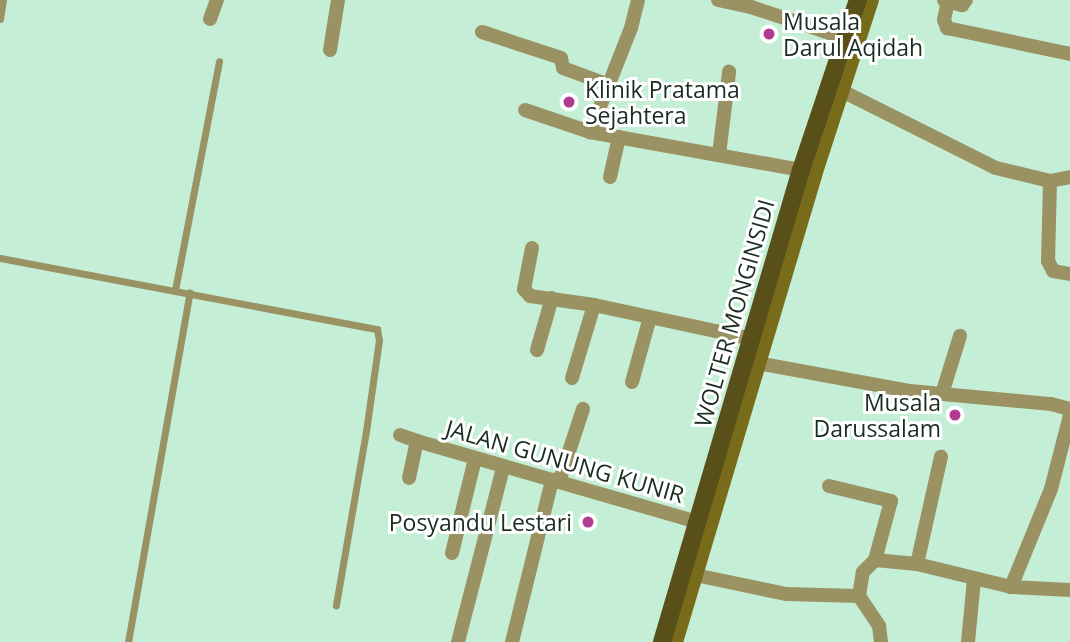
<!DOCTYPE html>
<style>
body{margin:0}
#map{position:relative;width:1070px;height:642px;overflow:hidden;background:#c4efd6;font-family:"Open Sans",sans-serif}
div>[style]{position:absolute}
.service>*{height:7px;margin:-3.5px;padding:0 3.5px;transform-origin:3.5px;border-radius:3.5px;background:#9a9263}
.minor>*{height:14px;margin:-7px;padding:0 7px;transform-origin:7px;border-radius:7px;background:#9a9263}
.secondary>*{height:18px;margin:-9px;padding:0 9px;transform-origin:9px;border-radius:9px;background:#786b1a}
.primary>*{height:18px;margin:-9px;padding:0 9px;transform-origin:9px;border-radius:9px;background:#595019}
.dots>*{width:19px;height:19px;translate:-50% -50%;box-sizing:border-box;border:4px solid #fff;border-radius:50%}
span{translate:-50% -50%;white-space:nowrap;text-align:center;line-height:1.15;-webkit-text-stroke:6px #fff;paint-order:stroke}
.poi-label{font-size:23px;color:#1b2c23}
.left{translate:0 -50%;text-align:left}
.right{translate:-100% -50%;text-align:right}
.street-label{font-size:23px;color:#1b2c23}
</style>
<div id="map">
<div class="service">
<i style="left:0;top:19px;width:19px;rotate:-81deg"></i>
<i style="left:0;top:258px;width:384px;rotate:10.7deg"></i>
<i style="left:377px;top:329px;width:11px;rotate:80deg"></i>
<i style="left:379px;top:340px;width:92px;rotate:98.1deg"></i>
<i style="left:366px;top:431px;width:177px;rotate:99.8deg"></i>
<i style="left:175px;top:290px;width:233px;rotate:-79.1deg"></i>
<i style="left:128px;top:642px;width:355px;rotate:-80deg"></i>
</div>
<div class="minor">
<i style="left:638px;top:0;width:29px;rotate:104deg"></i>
<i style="left:631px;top:28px;width:112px;rotate:111.5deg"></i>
<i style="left:590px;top:132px;width:214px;rotate:10.2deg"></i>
<i style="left:718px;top:0;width:34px;rotate:12deg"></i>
<i style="left:751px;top:7px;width:102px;rotate:18.3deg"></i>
<i style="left:944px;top:0;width:19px;rotate:16deg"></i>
<i style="left:962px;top:5px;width:6px;rotate:-51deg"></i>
<i style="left:948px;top:1px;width:19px;rotate:102deg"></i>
<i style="left:944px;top:20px;width:9px;rotate:69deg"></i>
<i style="left:947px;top:28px;width:126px;rotate:11.9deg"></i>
<i style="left:210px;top:19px;width:20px;rotate:-70deg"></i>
<i style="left:482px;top:32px;width:83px;rotate:18.2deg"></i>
<i style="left:561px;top:58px;width:10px;rotate:79deg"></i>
<i style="left:563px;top:68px;width:49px;rotate:20.3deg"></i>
<i style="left:330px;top:50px;width:51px;rotate:-80.9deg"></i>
<i style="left:842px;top:91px;width:172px;rotate:26.6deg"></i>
<i style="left:996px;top:168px;width:56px;rotate:13.5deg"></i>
<i style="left:1050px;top:181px;width:20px;rotate:-11deg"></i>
<i style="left:525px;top:110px;width:69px;rotate:18.7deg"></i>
<i style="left:719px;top:155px;width:84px;rotate:-83.1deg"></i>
<i style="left:610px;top:177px;width:41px;rotate:-77.3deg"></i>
<i style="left:1050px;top:181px;width:80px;rotate:91.4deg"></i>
<i style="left:1048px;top:261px;width:11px;rotate:63deg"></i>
<i style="left:1053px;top:271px;width:17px;rotate:10deg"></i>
<i style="left:532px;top:248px;width:42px;rotate:101deg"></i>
<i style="left:524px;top:289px;width:9px;rotate:49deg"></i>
<i style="left:530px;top:296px;width:65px;rotate:8deg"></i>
<i style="left:594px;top:305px;width:163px;rotate:12.1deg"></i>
<i style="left:537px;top:350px;width:54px;rotate:-73.9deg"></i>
<i style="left:757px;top:363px;width:156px;rotate:10.4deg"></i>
<i style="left:910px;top:391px;width:142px;rotate:5.3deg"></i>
<i style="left:1051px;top:404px;width:20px;rotate:15deg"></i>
<i style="left:572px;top:378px;width:76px;rotate:-73.2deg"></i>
<i style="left:632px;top:382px;width:67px;rotate:-74.5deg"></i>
<i style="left:942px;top:394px;width:61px;rotate:-72.8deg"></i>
<i style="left:400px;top:435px;width:18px;rotate:19deg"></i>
<i style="left:409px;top:478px;width:38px;rotate:-78deg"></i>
<i style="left:417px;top:441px;width:291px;rotate:16.1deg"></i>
<i style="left:559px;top:482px;width:77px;rotate:-71.8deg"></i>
<i style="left:829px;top:486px;width:64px;rotate:13.6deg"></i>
<i style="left:891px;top:501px;width:61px;rotate:105.2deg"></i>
<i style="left:452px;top:553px;width:97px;rotate:-76.3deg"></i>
<i style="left:917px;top:564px;width:110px;rotate:-77.4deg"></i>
<i style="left:695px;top:575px;width:93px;rotate:11.8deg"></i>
<i style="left:786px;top:594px;width:73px;rotate:1.6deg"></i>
<i style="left:859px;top:596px;width:24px;rotate:-81deg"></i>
<i style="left:863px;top:572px;width:17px;rotate:-45deg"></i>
<i style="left:875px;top:560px;width:42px;rotate:5.4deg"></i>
<i style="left:917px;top:564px;width:97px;rotate:13.7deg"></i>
<i style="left:1011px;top:587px;width:59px;rotate:2.9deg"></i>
<i style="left:1011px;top:587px;width:106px;rotate:-67.8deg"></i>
<i style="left:1051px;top:489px;width:76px;rotate:-75.6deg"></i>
<i style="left:859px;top:596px;width:36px;rotate:56deg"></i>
<i style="left:879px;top:626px;width:16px;rotate:83deg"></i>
<i style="left:458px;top:642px;width:180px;rotate:-75.5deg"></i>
<i style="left:512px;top:642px;width:167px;rotate:-76.1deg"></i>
<i style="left:968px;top:642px;width:62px;rotate:-84.5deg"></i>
</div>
<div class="secondary">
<i style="left:674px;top:642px;width:487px;rotate:-73.4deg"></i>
<i style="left:813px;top:175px;width:184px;rotate:-72deg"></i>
</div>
<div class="primary">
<i style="left:662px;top:642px;width:492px;rotate:-73.6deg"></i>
<i style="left:801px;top:170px;width:179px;rotate:-71.5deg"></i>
</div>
<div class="dots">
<i style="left:769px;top:34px;background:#b13b92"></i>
<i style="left:569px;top:102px;background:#b13b92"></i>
<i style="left:955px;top:415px;background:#b13b92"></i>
<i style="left:588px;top:522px;background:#b13b92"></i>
</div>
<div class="poi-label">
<span class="left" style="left:783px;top:34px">Musala<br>Darul Aqidah</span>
<span class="left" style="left:585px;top:102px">Klinik Pratama<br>Sejahtera</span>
<span class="right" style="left:941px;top:415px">Musala<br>Darussalam</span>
<span class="right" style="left:572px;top:522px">Posyandu Lestari</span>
</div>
<div class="street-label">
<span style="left:734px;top:313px;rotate:-74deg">WOLTER MONGINSIDI</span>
<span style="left:565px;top:461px;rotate:16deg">JALAN GUNUNG KUNIR</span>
</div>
</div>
